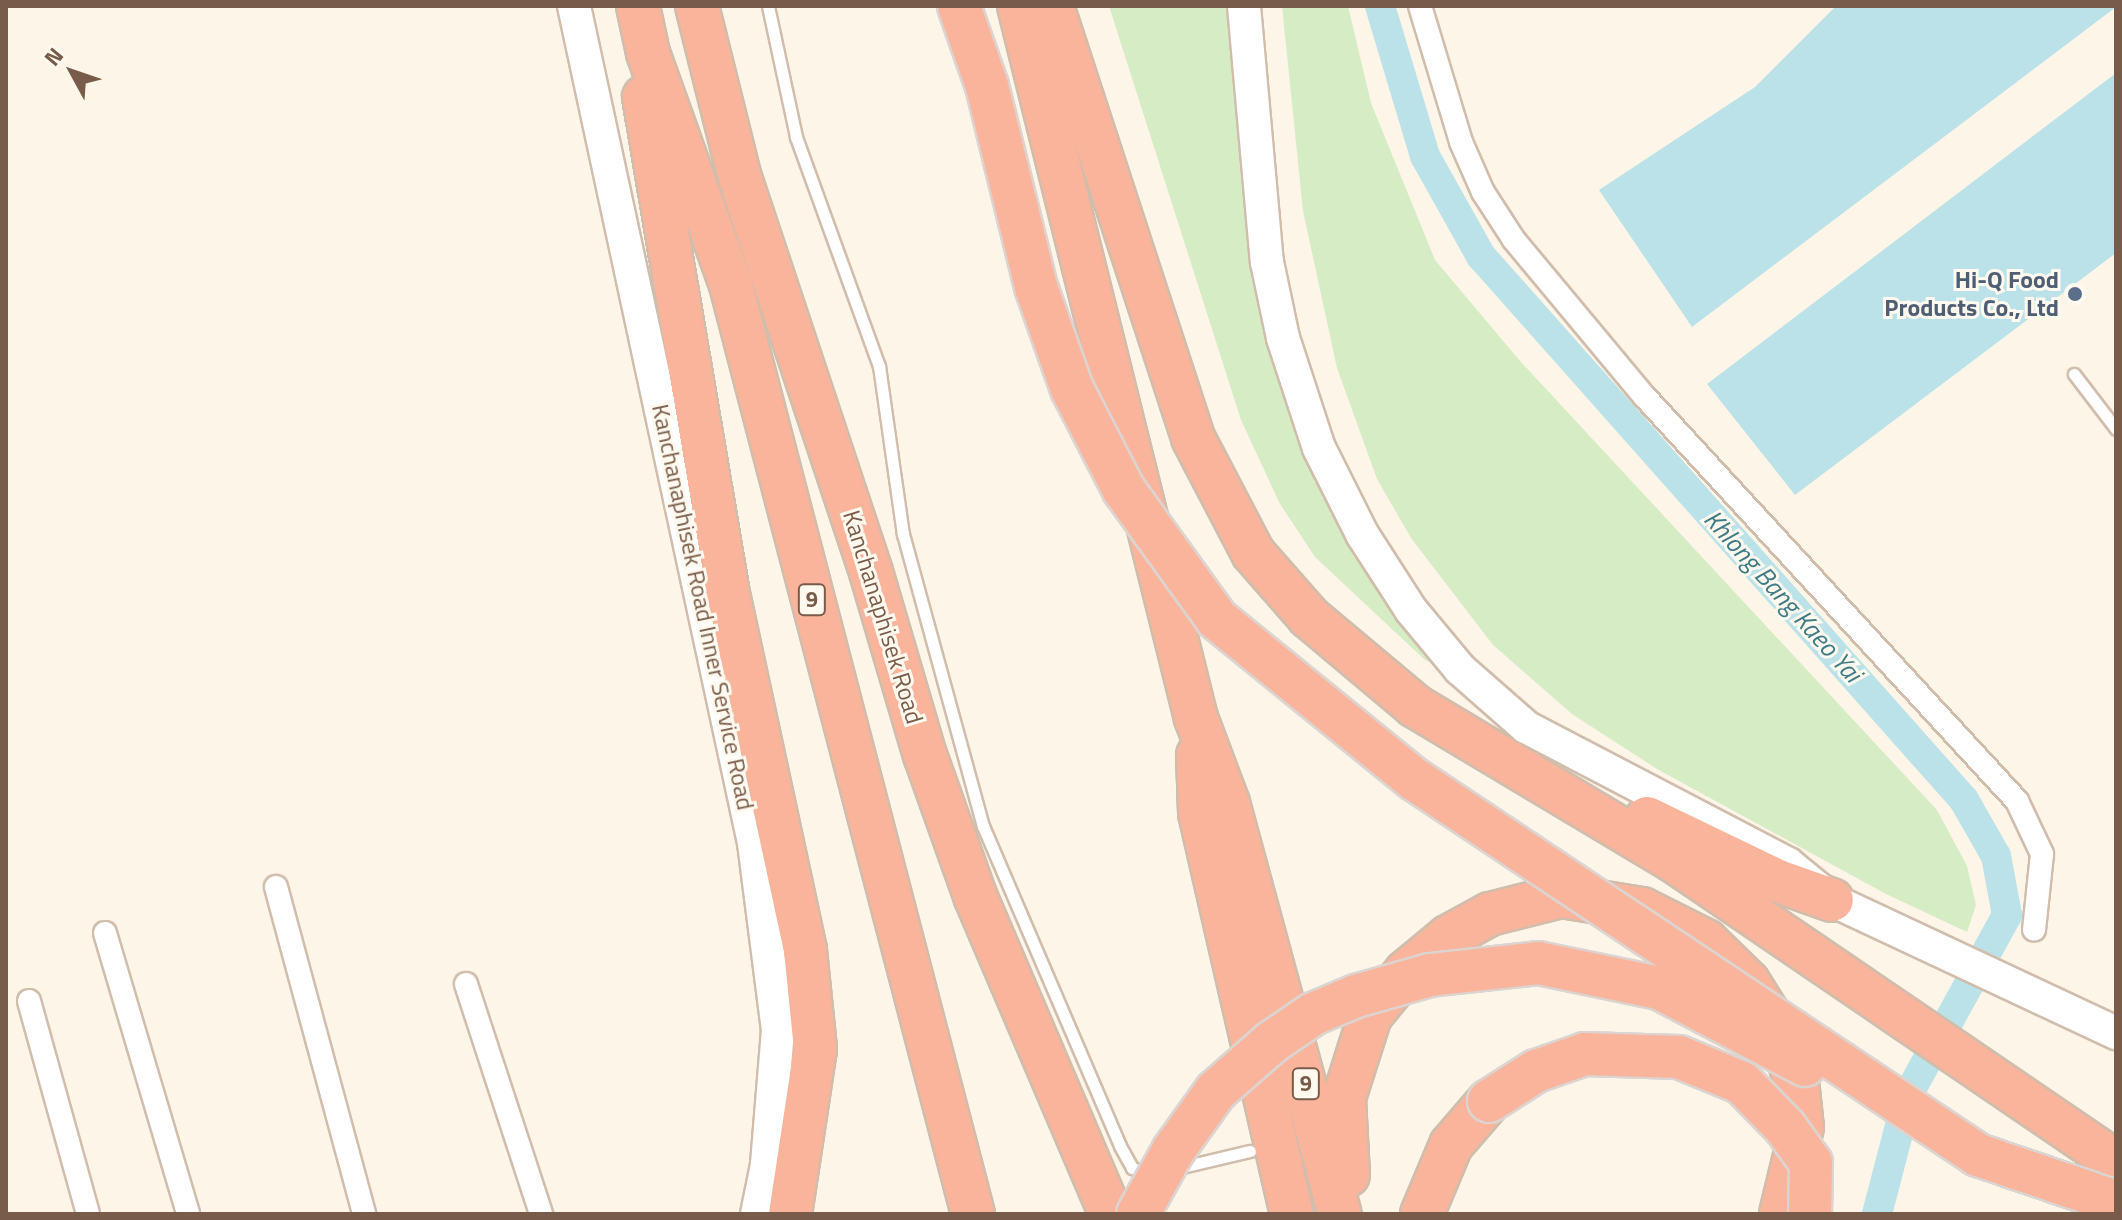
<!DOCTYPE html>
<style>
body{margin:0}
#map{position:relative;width:2122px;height:1220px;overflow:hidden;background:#fdf5e8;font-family:"Titillium Web",sans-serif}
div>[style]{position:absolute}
.green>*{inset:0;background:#d5ecc5}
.water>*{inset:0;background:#bbe2e9}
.canal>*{height:30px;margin:-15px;padding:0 15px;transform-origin:15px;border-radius:15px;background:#bbe2e9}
.roads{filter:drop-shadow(2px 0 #d0bdac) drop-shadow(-2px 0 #d0bdac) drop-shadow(0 2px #d0bdac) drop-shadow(0 -2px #d0bdac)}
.service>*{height:11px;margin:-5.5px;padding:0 5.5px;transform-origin:5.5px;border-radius:5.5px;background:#fff}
.minor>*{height:22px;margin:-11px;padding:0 11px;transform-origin:11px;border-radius:11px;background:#fff}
.secondary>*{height:32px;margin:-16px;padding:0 16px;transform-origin:16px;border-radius:16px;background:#fff}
.motorway>*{height:42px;margin:-21px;padding:0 21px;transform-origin:21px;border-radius:21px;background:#fab49c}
.bridges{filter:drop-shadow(2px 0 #dcd4d0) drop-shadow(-2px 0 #dcd4d0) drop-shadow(0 2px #dcd4d0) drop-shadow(0 -2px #dcd4d0)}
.motorway-bridge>*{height:42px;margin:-21px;padding:0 21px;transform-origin:21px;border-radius:21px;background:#fab49c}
.dots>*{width:22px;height:22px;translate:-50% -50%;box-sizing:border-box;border:4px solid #fff9ef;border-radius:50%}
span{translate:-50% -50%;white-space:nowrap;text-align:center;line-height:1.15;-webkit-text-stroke:6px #fff9ef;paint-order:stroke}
.shield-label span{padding:2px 6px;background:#fff9ef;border:2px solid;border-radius:6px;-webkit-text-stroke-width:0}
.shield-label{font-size:22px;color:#795b4a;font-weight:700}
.service-label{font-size:24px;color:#4e5e75;font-weight:700}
.right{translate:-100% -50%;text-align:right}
.street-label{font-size:24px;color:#795b4a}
.water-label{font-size:26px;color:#3f7b86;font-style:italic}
.frame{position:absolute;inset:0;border:8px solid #795b4a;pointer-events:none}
.north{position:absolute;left:32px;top:32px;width:80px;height:80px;-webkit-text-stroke:6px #fff9ef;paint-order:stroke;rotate:310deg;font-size:22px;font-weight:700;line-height:32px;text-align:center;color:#795b4a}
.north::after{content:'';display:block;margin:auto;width:28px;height:36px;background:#795b4a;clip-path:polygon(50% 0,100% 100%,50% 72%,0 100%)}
</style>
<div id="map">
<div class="green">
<i style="clip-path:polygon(1109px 6px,1250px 6px,1292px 324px,1352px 495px,1442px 626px,1442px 667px,1425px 660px,1315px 557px,1280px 504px,1241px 420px)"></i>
<i style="clip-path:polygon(1282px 6px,1348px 6px,1371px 103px,1435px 260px,1520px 361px,1937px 810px,1967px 866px,1976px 905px,1967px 932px,1886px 894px,1657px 769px,1572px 714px,1493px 645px,1411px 538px,1377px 479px,1337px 368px,1303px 211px)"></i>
</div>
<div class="water">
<i style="clip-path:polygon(1836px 6px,2116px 7px,1692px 327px,1599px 190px,1755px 87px)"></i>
<i style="clip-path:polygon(2116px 73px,2116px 253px,1795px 495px,1707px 384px)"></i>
</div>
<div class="canal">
<i style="left:1380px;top:6px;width:157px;rotate:73.3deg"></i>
<i style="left:1425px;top:156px;width:115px;rotate:60.8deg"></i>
<i style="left:1481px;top:256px;width:727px;rotate:48.4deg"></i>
<i style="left:1964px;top:800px;width:64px;rotate:60.3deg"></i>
<i style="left:1996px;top:856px;width:60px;rotate:79.4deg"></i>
<i style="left:2007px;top:915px;width:205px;rotate:118.8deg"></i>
<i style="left:1908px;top:1095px;width:123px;rotate:104.6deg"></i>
</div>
<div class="roads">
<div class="service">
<i style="left:768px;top:6px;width:134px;rotate:77.9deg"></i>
<i style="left:796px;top:137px;width:244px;rotate:70.1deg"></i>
<i style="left:879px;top:366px;width:170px;rotate:81.9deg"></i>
<i style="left:903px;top:534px;width:303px;rotate:74.7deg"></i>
<i style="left:983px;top:826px;width:348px;rotate:66.8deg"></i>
<i style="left:1120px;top:1146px;width:25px;rotate:61deg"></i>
<i style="left:1132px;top:1168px;width:18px;rotate:19deg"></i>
<i style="left:2074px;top:374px;width:69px;rotate:52.6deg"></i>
<i style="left:1178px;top:1168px;width:74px;rotate:-13.3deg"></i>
</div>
<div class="minor">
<i style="left:1420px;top:6px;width:142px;rotate:73.2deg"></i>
<i style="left:1461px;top:142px;width:55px;rotate:66.3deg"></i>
<i style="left:1483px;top:192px;width:57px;rotate:57.1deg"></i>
<i style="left:1514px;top:240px;width:204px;rotate:50.2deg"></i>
<i style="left:1645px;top:397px;width:549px;rotate:47.36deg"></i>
<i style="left:2017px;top:801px;width:59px;rotate:64.7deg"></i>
<i style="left:2042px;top:854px;width:76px;rotate:96deg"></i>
<i style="left:276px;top:887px;width:339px;rotate:74.9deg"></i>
<i style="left:105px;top:933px;width:293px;rotate:73.5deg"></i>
<i style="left:466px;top:984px;width:242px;rotate:71.9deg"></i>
<i style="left:29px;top:1001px;width:221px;rotate:74.5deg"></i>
</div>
<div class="secondary">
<i style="left:574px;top:6px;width:856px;rotate:77.86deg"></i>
<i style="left:754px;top:843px;width:189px;rotate:82.7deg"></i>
<i style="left:778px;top:1030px;width:135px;rotate:94.7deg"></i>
<i style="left:767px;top:1165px;width:50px;rotate:101.5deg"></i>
<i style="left:1244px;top:6px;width:257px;rotate:84.9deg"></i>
<i style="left:1267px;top:262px;width:78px;rotate:78.1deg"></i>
<i style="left:1283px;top:338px;width:116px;rotate:71.9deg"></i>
<i style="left:1319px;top:448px;width:96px;rotate:63.4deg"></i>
<i style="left:1362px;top:534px;width:90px;rotate:57.2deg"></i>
<i style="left:1411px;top:610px;width:77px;rotate:50.3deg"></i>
<i style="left:1460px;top:669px;width:88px;rotate:41.3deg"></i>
<i style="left:1526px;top:727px;width:296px;rotate:27.6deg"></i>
<i style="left:1788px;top:864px;width:57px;rotate:39.3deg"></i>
<i style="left:1832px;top:900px;width:314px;rotate:25.1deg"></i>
</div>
<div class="motorway">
<i style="left:638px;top:6px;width:48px;rotate:78deg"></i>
<i style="left:648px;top:53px;width:246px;rotate:70.3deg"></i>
<i style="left:731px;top:285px;width:960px;rotate:75.4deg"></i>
<i style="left:697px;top:6px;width:177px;rotate:76deg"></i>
<i style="left:740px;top:178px;width:415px;rotate:71.6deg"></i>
<i style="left:871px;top:572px;width:191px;rotate:73.6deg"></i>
<i style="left:925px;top:755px;width:152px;rotate:70.4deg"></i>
<i style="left:976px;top:898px;width:344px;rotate:66.9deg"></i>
<i style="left:1019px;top:6px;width:734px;rotate:76.04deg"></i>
<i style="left:1196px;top:718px;width:91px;rotate:69.4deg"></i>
<i style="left:1228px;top:803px;width:426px;rotate:74.8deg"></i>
<i style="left:1052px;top:6px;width:454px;rotate:71.9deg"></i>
<i style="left:1193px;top:438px;width:130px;rotate:62.4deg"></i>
<i style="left:1253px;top:553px;width:85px;rotate:48.8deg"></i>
<i style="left:1309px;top:617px;width:138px;rotate:40deg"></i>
<i style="left:1415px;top:706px;width:298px;rotate:30.9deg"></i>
<i style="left:1671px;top:859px;width:538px;rotate:34.25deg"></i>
<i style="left:644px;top:97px;width:499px;rotate:80.4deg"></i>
<i style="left:727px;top:589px;width:369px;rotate:77.8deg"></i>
<i style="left:805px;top:950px;width:100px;rotate:84.2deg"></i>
<i style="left:815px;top:1049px;width:167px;rotate:98.6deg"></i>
<i style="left:1198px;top:755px;width:58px;rotate:88deg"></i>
<i style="left:1200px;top:813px;width:411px;rotate:77.1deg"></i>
<i style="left:1647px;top:818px;width:145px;rotate:25.7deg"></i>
<i style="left:1778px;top:881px;width:57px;rotate:19.4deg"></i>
<i style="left:1348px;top:1175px;width:77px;rotate:-93deg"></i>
<i style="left:1344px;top:1098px;width:86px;rotate:-72.4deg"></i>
<i style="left:1370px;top:1016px;width:57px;rotate:-50.7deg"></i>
<i style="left:1406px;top:972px;width:55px;rotate:-39.8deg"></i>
<i style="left:1448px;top:937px;width:48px;rotate:-28.7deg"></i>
<i style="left:1490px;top:914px;width:73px;rotate:-14.2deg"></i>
<i style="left:1561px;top:896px;width:82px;rotate:9.1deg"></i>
<i style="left:1642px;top:909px;width:72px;rotate:26.6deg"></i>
<i style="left:1706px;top:941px;width:59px;rotate:44.3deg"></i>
<i style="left:1748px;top:982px;width:64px;rotate:57.8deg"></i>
<i style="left:1782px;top:1036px;width:56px;rotate:73.5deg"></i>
<i style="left:1798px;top:1090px;width:37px;rotate:84deg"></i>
<i style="left:1802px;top:1127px;width:89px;rotate:103.6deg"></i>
<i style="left:1422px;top:1214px;width:75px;rotate:-67.2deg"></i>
<i style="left:1451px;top:1145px;width:58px;rotate:-49.2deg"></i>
</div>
</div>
<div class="bridges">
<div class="motorway-bridge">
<i style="left:959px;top:6px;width:85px;rotate:70.7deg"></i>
<i style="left:987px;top:86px;width:207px;rotate:76.3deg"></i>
<i style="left:1036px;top:287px;width:108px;rotate:70.6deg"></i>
<i style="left:1072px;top:389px;width:114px;rotate:62.8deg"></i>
<i style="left:1124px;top:490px;width:159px;rotate:54.2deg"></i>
<i style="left:1217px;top:619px;width:254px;rotate:39.1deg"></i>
<i style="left:1414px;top:779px;width:678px;rotate:33.69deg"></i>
<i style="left:1978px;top:1155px;width:146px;rotate:18.8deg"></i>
<i style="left:1489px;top:1101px;width:56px;rotate:-32.6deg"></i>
<i style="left:1536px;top:1071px;width:52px;rotate:-19.1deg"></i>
<i style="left:1585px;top:1054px;width:94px;rotate:1.8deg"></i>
<i style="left:1679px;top:1057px;width:68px;rotate:22.4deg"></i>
<i style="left:1742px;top:1083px;width:62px;rotate:45.7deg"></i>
<i style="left:1785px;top:1127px;width:44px;rotate:54.2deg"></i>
<i style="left:1811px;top:1163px;width:51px;rotate:91.1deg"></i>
<i style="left:1138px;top:1214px;width:72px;rotate:-60.9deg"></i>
<i style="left:1173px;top:1151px;width:74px;rotate:-54.4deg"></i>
<i style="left:1216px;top:1091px;width:74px;rotate:-41.2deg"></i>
<i style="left:1272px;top:1042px;width:50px;rotate:-34.3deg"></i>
<i style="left:1313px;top:1014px;width:47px;rotate:-22.7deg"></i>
<i style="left:1356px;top:996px;width:77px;rotate:-15.8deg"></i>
<i style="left:1430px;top:975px;width:109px;rotate:-6.3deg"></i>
<i style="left:1538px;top:963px;width:124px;rotate:11.7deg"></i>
<i style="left:1659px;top:988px;width:165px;rotate:27.8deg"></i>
</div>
</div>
<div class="dots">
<i style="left:2075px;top:294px;background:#5c6f8a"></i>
</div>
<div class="shield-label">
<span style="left:812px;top:600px">9</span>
<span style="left:1306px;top:1084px">9</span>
</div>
<div class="service-label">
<span class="right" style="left:2059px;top:294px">Hi-Q Food<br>Products Co., Ltd</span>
</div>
<div class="street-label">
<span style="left:703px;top:607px;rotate:78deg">Kanchanaphisek Road Inner Service Road</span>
<span style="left:883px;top:617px;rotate:73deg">Kanchanaphisek Road</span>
</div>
<div class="water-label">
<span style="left:1783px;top:596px;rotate:48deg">Khlong Bang Kaeo Yai</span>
</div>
<div class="frame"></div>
<div class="north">N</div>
</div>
